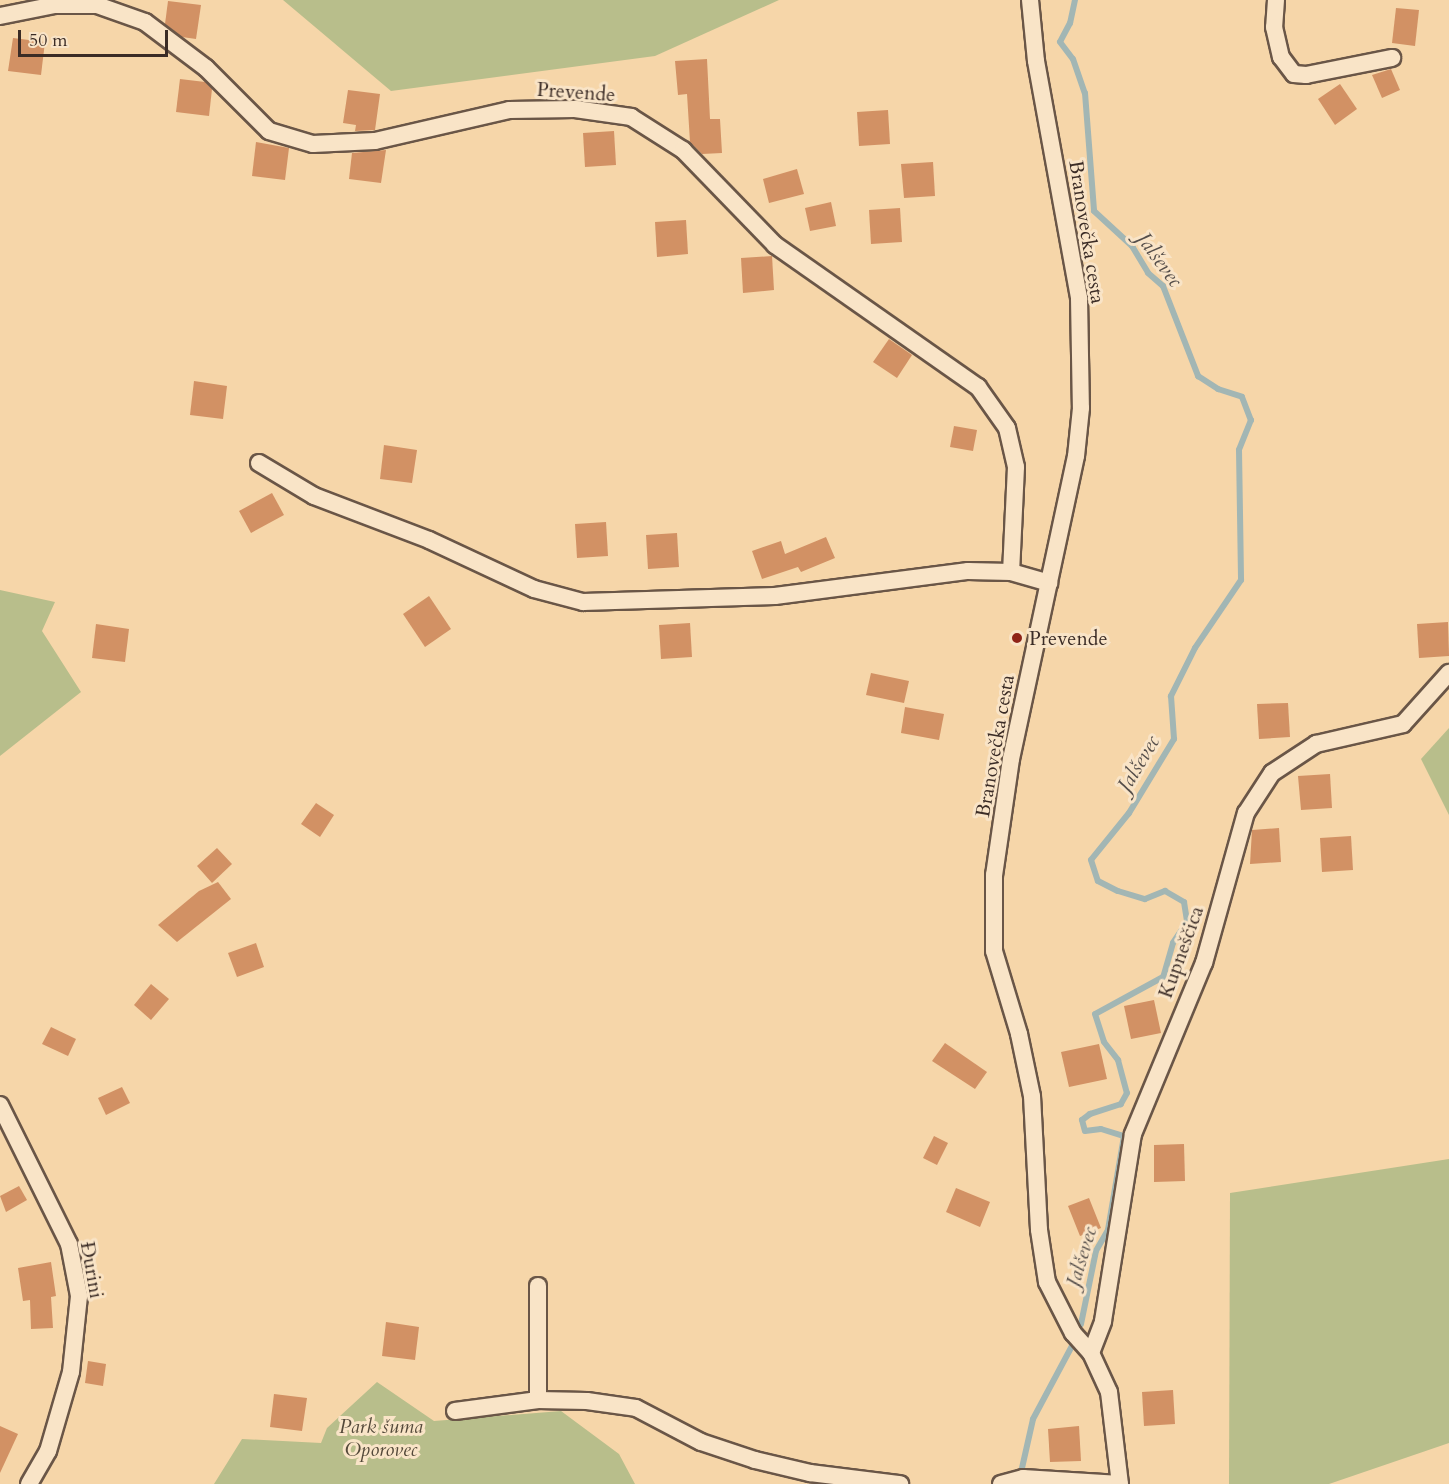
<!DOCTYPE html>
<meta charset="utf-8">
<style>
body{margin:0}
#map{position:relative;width:1449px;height:1484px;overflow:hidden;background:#f6d6a9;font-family:Cardo,serif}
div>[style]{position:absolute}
.green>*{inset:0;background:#b8be8b}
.stream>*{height:6px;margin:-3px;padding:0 3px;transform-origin:3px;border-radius:3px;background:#a2b6b4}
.building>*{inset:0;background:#d29164}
.roads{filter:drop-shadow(2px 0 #6a5647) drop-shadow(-2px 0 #6a5647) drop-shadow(0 2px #6a5647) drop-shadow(0 -2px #6a5647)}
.minor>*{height:16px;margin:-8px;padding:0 8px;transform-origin:8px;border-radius:8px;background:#f9e4c7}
.dots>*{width:16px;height:16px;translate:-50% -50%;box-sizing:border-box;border:3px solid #f9e4c7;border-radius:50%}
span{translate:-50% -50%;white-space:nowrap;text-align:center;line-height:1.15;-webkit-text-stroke:6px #f9e4c7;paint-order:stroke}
.street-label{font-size:20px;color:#3b2c26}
.poi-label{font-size:20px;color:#3b2c26}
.left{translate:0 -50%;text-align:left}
.park-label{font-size:20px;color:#54493a;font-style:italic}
.water-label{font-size:21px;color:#554e4a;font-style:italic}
.scale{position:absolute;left:18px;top:30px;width:150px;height:27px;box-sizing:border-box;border:3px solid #3b2c26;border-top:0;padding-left:8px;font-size:18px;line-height:21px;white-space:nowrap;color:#3b2c26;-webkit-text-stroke:4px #f9e4c7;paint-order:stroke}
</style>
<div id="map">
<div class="green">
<i style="clip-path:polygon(283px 0,779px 0,655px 56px,391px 91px)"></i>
<i style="clip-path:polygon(0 590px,55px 602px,42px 631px,81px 692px,0 756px)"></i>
<i style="clip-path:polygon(1449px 728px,1449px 815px,1421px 759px)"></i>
<i style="clip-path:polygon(1449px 1159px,1449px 1443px,1329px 1484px,1229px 1484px,1230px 1193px)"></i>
<i style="clip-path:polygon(377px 1382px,434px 1421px,561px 1411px,619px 1454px,635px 1484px,214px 1484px,242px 1439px,321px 1443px,327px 1428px)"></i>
</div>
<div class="stream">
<i style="left:1075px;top:0;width:24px;rotate:102deg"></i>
<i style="left:1070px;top:23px;width:21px;rotate:118deg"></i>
<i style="left:1060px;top:42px;width:21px;rotate:53deg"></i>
<i style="left:1073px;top:59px;width:36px;rotate:71deg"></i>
<i style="left:1085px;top:93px;width:118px;rotate:85.6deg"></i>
<i style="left:1094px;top:211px;width:52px;rotate:42.6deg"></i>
<i style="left:1132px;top:246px;width:31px;rotate:59deg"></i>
<i style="left:1148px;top:273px;width:20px;rotate:41deg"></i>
<i style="left:1163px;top:286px;width:97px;rotate:68.7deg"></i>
<i style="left:1198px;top:376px;width:24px;rotate:33deg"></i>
<i style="left:1218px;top:389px;width:25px;rotate:18deg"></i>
<i style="left:1242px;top:397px;width:25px;rotate:69deg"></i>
<i style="left:1251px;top:420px;width:32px;rotate:112deg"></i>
<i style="left:1239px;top:450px;width:130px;rotate:89.1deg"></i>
<i style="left:1241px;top:580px;width:82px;rotate:124.1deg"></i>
<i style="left:1195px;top:648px;width:54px;rotate:116.6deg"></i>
<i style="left:1171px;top:696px;width:43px;rotate:86deg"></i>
<i style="left:1174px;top:739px;width:87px;rotate:121.3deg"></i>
<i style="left:1129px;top:813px;width:60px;rotate:129deg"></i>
<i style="left:1091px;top:860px;width:22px;rotate:72deg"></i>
<i style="left:1098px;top:881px;width:22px;rotate:27deg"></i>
<i style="left:1118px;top:891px;width:28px;rotate:17deg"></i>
<i style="left:1145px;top:899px;width:22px;rotate:-22deg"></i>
<i style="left:1165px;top:891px;width:22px;rotate:30deg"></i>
<i style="left:1184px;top:902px;width:20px;rotate:81deg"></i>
<i style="left:1187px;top:922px;width:25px;rotate:124deg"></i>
<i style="left:1173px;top:943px;width:35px;rotate:106deg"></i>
<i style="left:1163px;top:977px;width:77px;rotate:151.4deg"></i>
<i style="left:1095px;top:1014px;width:29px;rotate:72deg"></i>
<i style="left:1104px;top:1042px;width:23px;rotate:52deg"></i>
<i style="left:1118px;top:1060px;width:34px;rotate:75deg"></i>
<i style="left:1127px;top:1093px;width:13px;rotate:119deg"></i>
<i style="left:1121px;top:1104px;width:33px;rotate:162deg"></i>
<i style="left:1090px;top:1114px;width:10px;rotate:143deg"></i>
<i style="left:1082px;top:1120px;width:11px;rotate:75deg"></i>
<i style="left:1085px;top:1131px;width:16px;rotate:-7deg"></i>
<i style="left:1101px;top:1129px;width:24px;rotate:17deg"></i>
<i style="left:1124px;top:1136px;width:95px;rotate:99.7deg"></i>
<i style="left:1108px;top:1230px;width:24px;rotate:120deg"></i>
<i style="left:1096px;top:1251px;width:75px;rotate:101.6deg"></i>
<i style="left:1022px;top:1468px;width:50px;rotate:-77.3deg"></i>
<i style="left:1033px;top:1419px;width:83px;rotate:-61.9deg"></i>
</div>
<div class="building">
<i style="clip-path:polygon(168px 1px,201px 5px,196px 39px,182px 37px,165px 24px)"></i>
<i style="clip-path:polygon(1396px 8px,1419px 10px,1415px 46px,1392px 43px)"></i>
<i style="clip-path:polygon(13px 38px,45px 42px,41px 75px,8px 71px)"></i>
<i style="clip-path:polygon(707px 59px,710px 119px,720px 119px,722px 153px,702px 154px,690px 142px,687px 94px,678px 95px,675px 61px)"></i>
<i style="clip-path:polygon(1391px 69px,1400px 90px,1382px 98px,1372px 75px)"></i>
<i style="clip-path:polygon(180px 79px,205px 82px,212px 89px,209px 116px,176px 112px)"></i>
<i style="clip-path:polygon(1340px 84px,1357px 109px,1335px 125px,1318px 99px)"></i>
<i style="clip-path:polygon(348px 90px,380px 94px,375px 130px,355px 131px,356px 125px,343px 123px)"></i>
<i style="clip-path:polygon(888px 110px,890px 144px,859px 146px,857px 112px)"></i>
<i style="clip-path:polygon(614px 131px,616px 165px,585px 167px,583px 133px)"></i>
<i style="clip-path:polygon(256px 142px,289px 148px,285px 180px,252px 176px)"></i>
<i style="clip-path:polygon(386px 150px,381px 183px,349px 179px,352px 153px)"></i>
<i style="clip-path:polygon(933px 162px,935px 196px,904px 198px,901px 164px)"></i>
<i style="clip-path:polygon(797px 169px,804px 194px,769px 203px,763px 179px)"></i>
<i style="clip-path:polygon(831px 202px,836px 226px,810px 231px,805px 208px)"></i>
<i style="clip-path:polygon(900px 208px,902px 242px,871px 244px,869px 210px)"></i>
<i style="clip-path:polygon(686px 220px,688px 254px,657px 257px,655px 222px)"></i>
<i style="clip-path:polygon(772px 256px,774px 290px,743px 293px,741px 258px)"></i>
<i style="clip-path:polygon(889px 339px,912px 355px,897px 378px,873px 362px)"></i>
<i style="clip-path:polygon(194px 381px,227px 386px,223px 419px,190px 415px)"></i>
<i style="clip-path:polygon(954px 426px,977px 430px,973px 451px,950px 447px)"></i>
<i style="clip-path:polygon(384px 445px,417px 450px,412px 483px,380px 479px)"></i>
<i style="clip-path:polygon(272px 493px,284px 515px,251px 533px,239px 511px)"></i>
<i style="clip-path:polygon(606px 522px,608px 556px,577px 558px,575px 524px)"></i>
<i style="clip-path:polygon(677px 533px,679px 567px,648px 569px,646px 535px)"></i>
<i style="clip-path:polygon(826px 537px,835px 558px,801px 572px,798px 567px,762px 579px,752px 551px,781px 541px,785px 554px)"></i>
<i style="clip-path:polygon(429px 596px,451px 629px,425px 647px,403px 614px)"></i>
<i style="clip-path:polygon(1448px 622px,1449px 656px,1419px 658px,1417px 624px)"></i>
<i style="clip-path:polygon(690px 623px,692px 657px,661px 659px,659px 625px)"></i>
<i style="clip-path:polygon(96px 624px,129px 629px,125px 662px,92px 658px)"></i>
<i style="clip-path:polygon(871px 673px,909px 681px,904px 703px,866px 695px)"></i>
<i style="clip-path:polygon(1288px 703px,1290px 737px,1259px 739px,1257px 704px)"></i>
<i style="clip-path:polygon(905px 707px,944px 714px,939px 740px,901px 733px)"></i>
<i style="clip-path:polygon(1330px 774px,1332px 808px,1301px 810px,1298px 776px)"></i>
<i style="clip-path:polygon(316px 803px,334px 815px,320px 837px,301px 824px)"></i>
<i style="clip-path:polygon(1279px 828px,1281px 862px,1250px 864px,1252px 830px)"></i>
<i style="clip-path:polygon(1351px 836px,1353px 870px,1322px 872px,1320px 838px)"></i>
<i style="clip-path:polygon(217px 848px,232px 864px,212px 883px,197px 866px)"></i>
<i style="clip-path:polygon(218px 882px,231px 899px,177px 942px,158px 925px,199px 891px)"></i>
<i style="clip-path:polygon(256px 943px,264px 967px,237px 977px,228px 953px)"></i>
<i style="clip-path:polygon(151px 984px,169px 999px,151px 1020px,134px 1005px)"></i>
<i style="clip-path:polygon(1154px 1000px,1161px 1033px,1131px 1039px,1124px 1006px)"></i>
<i style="clip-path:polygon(51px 1027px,76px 1039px,68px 1056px,42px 1044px)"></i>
<i style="clip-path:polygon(945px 1043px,987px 1072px,975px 1089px,932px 1061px)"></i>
<i style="clip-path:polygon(1099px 1044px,1107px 1079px,1069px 1087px,1061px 1052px)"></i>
<i style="clip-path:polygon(122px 1087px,130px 1103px,106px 1115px,98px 1098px)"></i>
<i style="clip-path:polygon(934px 1136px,948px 1143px,937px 1165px,923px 1158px)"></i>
<i style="clip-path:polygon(1184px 1144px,1185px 1181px,1154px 1182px,1154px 1145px)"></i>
<i style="clip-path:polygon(19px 1186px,27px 1200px,6px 1212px,0 1196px)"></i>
<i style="clip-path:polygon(956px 1188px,990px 1202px,980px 1227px,946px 1212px)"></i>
<i style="clip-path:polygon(1089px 1198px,1101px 1228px,1080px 1236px,1068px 1206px)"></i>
<i style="clip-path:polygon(51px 1262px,56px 1296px,51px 1297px,53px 1328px,31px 1329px,30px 1300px,23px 1301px,18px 1268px)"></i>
<i style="clip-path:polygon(386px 1322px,419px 1327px,415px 1360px,382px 1356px)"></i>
<i style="clip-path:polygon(88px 1361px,106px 1364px,103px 1386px,85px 1383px)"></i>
<i style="clip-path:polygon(1173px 1390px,1175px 1424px,1144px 1426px,1142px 1392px)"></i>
<i style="clip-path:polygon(274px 1394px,307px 1398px,302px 1431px,270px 1427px)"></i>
<i style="clip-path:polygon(0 1426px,18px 1434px,0 1473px)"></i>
<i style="clip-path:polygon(1079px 1426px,1081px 1461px,1050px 1462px,1048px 1429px)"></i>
</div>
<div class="roads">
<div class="minor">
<i style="left:1030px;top:0;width:61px;rotate:84.4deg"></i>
<i style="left:1036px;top:61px;width:241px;rotate:79.7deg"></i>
<i style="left:1079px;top:298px;width:110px;rotate:89deg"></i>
<i style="left:1081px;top:408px;width:48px;rotate:95.9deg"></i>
<i style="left:1076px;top:456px;width:310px;rotate:102.1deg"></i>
<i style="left:1011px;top:759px;width:117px;rotate:98.3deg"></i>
<i style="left:994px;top:875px;width:76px;rotate:90deg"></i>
<i style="left:994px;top:951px;width:87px;rotate:73.2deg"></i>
<i style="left:1019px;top:1034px;width:63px;rotate:78.2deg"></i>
<i style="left:1032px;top:1096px;width:134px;rotate:87deg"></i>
<i style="left:1039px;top:1230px;width:53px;rotate:81.3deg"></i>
<i style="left:1047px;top:1282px;width:57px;rotate:63deg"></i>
<i style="left:1073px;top:1333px;width:27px;rotate:48deg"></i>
<i style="left:1091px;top:1353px;width:43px;rotate:65.2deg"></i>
<i style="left:1109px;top:1392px;width:93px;rotate:83.2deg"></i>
<i style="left:1276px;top:0;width:27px;rotate:94deg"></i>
<i style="left:1274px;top:27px;width:31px;rotate:77deg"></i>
<i style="left:1281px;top:57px;width:21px;rotate:53deg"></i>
<i style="left:1294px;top:74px;width:12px;rotate:5deg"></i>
<i style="left:1306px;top:75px;width:88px;rotate:-11.2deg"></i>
<i style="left:0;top:16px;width:56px;rotate:-11.3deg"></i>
<i style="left:55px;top:5px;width:42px"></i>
<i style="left:97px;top:5px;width:51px;rotate:19.5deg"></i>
<i style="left:145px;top:22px;width:76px;rotate:37deg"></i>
<i style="left:206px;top:68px;width:89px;rotate:45deg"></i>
<i style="left:269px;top:131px;width:46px;rotate:16.5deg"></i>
<i style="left:313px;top:144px;width:62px;rotate:-2.8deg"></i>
<i style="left:375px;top:141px;width:138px;rotate:-13deg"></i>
<i style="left:509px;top:110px;width:66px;rotate:-0.9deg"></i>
<i style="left:575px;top:109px;width:57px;rotate:8.1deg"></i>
<i style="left:631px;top:117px;width:62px;rotate:32.4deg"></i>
<i style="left:683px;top:150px;width:132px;rotate:45.9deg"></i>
<i style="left:775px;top:245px;width:248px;rotate:35deg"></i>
<i style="left:978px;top:387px;width:50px;rotate:54.7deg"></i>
<i style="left:1007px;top:428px;width:40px;rotate:77deg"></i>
<i style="left:1016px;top:467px;width:105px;rotate:92.7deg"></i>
<i style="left:1011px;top:572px;width:40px;rotate:16deg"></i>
<i style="left:259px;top:463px;width:64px;rotate:31deg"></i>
<i style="left:314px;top:496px;width:123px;rotate:20.9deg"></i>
<i style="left:429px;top:540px;width:116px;rotate:25deg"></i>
<i style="left:534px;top:589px;width:51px;rotate:14.9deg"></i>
<i style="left:583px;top:602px;width:192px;rotate:-1.8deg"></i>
<i style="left:775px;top:596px;width:195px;rotate:-7.4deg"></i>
<i style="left:968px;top:571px;width:43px;rotate:1.3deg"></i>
<i style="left:0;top:1105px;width:155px;rotate:63.6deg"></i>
<i style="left:69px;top:1244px;width:53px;rotate:79.1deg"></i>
<i style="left:79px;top:1296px;width:76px;rotate:96deg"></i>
<i style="left:71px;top:1372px;width:82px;rotate:106.2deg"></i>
<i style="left:48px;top:1451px;width:38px;rotate:120deg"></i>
<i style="left:1091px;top:1353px;width:34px;rotate:-69deg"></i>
<i style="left:1103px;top:1321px;width:189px;rotate:-80.9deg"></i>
<i style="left:1133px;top:1134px;width:185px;rotate:-67.5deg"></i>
<i style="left:1204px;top:963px;width:156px;rotate:-74.4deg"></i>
<i style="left:1246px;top:813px;width:48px;rotate:-57deg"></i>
<i style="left:1272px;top:773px;width:53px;rotate:-33.4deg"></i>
<i style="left:1316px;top:744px;width:89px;rotate:-12.9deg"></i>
<i style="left:1403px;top:724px;width:69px;rotate:-48deg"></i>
<i style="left:538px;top:1400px;width:114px;rotate:-90deg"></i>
<i style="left:455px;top:1411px;width:84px;rotate:-7.5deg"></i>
<i style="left:538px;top:1400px;width:49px;rotate:1.2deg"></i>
<i style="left:587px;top:1401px;width:49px;rotate:8.1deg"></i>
<i style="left:636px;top:1408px;width:73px;rotate:27.6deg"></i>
<i style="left:701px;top:1442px;width:57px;rotate:18.4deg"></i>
<i style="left:755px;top:1460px;width:57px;rotate:13.3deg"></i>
<i style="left:810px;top:1473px;width:91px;rotate:7deg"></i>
<i style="left:1001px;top:1484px;width:23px;rotate:-15deg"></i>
<i style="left:1023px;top:1478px;width:97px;rotate:3.5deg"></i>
</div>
</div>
<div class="dots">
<i style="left:1017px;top:638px;background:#8f2418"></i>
</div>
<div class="street-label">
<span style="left:576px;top:92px;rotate:4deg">Prevende</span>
<span style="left:1087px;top:232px;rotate:81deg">Branovečka cesta</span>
<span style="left:995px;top:746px;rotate:-80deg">Branovečka cesta</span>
<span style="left:1181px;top:952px;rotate:-70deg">Kupneščica</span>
<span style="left:92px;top:1270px;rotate:80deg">Đurini</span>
</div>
<div class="poi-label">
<span class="left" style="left:1029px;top:638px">Prevende</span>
</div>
<div class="park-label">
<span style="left:381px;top:1438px">Park šuma<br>Oporovec</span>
</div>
<div class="water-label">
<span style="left:1159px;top:260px;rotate:54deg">Jalševec</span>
<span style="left:1139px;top:764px;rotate:-59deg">Jalševec</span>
<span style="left:1082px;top:1257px;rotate:-73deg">Jalševec</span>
</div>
<div class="scale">50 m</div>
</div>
